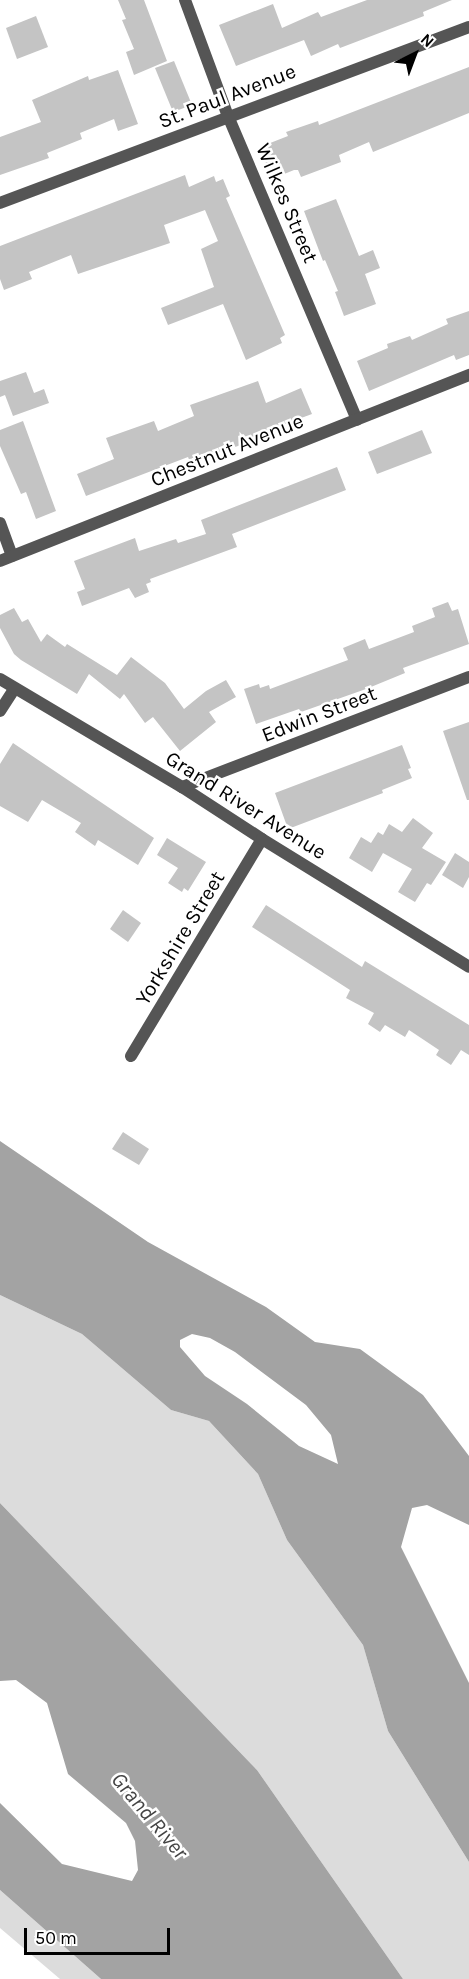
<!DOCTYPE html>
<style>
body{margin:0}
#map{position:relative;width:469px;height:1979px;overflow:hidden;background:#fff;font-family:Karla,sans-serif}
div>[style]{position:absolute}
.green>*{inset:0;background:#dcdcdc}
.water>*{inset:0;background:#a3a3a3}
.building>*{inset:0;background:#c4c4c4}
.minor>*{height:12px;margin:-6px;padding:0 6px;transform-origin:6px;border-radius:6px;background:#555}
.tertiary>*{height:12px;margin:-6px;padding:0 6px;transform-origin:6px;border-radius:6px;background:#555}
span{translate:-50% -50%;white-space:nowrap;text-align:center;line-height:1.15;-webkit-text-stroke:5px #fff;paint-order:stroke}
.street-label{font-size:21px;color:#000}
.water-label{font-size:22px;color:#444;font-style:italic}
.north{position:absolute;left:385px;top:24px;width:60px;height:60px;-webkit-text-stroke:4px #fff;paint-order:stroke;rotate:42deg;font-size:16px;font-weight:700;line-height:24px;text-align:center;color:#000}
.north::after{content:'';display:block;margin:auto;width:21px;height:27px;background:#000;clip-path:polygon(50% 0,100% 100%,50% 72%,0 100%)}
.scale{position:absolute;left:24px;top:1928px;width:146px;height:27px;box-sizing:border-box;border:3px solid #000;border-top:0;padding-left:8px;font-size:18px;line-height:21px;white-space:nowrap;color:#000;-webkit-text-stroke:4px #fff;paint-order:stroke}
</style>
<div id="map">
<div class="green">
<i style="clip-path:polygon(0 1295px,82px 1334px,171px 1410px,209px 1421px,258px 1474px,287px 1540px,363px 1645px,388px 1731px,469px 1862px,469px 1979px,403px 1979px,257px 1770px,0 1503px)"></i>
<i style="clip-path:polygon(0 1890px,101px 1979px,60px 1979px,0 1928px)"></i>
</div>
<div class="water">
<i style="clip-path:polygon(evenodd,0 1141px,148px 1242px,266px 1307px,315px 1342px,360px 1349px,423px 1395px,469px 1456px,469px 1525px,427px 1505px,412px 1508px,401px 1547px,469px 1683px,469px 1862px,388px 1731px,363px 1645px,287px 1540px,258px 1474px,209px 1421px,171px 1410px,82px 1334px,0 1295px,0 1141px,192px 1334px,210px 1338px,235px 1352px,306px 1405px,331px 1435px,338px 1464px,299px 1446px,247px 1404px,205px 1376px,180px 1347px,180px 1340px,192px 1334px)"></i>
<i style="clip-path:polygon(0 1503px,257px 1770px,403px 1979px,101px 1979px,0 1890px,0 1803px,62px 1864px,132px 1881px,138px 1870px,135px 1841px,126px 1823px,68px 1774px,47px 1703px,16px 1680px,0 1681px)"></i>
</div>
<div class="building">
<i style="clip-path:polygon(118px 0,144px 0,167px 61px,134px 75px,126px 52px,134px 49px,122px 20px,126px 19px)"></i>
<i style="clip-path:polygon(367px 0,452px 0,423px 12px,424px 16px,340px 48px,338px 44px,311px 56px,304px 40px,236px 66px,219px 25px,273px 4px,282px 28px,318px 12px,321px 17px)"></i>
<i style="clip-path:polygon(36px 16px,48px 47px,17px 59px,6px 28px)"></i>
<i style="clip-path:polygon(174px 61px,192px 105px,173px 112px,155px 68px)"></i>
<i style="clip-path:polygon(469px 67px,469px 113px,373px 152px,369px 142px,339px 155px,341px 162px,301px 177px,298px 170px,294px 170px,272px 179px,260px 147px,288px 136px,286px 132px,318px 121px,319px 125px)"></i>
<i style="clip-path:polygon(118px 70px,138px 124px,118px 131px,114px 119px,80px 133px,82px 139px,47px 153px,49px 158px,0 175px,0 137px,41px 122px,32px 100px,88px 76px,89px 80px)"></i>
<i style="clip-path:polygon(185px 175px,189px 187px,214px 176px,216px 182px,223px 179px,230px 196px,226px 198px,285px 335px,280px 338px,282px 343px,246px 360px,223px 304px,168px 325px,161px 308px,214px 287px,201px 249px,218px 241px,205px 210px,164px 225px,170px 243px,78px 274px,71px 255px,29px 272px,32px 279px,4px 290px,0 279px,0 246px)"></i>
<i style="clip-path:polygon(336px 199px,359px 256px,373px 250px,380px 268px,365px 274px,376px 304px,344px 316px,335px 292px,338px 291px,325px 260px,323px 261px,304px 211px)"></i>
<i style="clip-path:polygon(469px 311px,469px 355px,456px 360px,454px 355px,369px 391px,357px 361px,388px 348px,387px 344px,410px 336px,412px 340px,448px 324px,446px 319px)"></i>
<i style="clip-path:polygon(26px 372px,34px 393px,44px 389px,49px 403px,13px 416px,5px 395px,0 397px,0 381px)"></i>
<i style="clip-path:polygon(258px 381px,266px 403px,301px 388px,312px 414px,261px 433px,262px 436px,238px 446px,190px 462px,188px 457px,86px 496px,77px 474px,114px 459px,106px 438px,154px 421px,158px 431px,194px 416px,190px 405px)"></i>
<i style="clip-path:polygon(23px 421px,56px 511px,36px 519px,26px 492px,21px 494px,0 446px,0 430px)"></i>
<i style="clip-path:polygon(422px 430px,432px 453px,377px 474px,368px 452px)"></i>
<i style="clip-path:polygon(337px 467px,346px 490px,232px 534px,237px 547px,150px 579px,151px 582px,146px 584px,149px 592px,135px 598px,129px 588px,82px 606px,77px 592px,85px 589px,74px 561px,135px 538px,139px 551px,176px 539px,178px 543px,206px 534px,201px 520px)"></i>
<i style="clip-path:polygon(448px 602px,452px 611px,458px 609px,469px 644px,403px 668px,405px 673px,366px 689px,301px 712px,299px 709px,256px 724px,244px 689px,259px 684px,260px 688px,269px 685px,270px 689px,348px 660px,343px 648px,365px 639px,369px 649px,414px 632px,412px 626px,435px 617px,432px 608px)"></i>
<i style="clip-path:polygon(14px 608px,22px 622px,28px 619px,41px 642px,47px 634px,65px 647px,67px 644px,117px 675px,131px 657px,165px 683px,184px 709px,206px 691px,226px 680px,236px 697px,209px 712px,216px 722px,180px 751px,153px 717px,145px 723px,124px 694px,120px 699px,89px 674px,77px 694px,21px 660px,14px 654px,0 628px,0 615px)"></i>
<i style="clip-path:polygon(469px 722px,469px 800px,467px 800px,443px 731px)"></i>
<i style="clip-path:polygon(13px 743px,154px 838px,138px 865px,98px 840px,95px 846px,75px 832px,81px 823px,42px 800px,28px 822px,0 806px,0 764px)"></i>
<i style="clip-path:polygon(402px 745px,411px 768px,408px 769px,412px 778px,382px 790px,383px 793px,288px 829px,275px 793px)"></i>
<i style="clip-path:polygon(413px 818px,433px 833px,422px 848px,446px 862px,431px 885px,427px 883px,415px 902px,398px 892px,412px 869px,383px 853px,372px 872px,349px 858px,361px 837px,371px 843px,378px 832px,383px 835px,389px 824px,402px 832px)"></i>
<i style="clip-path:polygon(167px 838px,206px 862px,188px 891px,184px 888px,182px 892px,168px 883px,178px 868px,157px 855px)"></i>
<i style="clip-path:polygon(455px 853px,469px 862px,469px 877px,463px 888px,442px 875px)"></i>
<i style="clip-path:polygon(266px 905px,362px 967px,365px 961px,469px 1025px,469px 1055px,461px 1050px,451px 1065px,436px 1055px,439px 1050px,409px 1030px,405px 1037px,385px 1025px,380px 1032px,368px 1024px,374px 1013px,346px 998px,350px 990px,252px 927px)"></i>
<i style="clip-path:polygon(123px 910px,141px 923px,128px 942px,110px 929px)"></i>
<i style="clip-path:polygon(123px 1132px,149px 1149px,139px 1165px,112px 1149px)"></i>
</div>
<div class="minor">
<i style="left:185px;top:0;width:124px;rotate:69.7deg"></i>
<i style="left:228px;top:116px;width:330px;rotate:67deg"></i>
<i style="left:0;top:523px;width:35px;rotate:70deg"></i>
<i style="left:0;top:561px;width:505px;rotate:-21.63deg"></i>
<i style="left:0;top:711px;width:27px;rotate:-57deg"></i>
<i style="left:182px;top:787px;width:307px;rotate:-21deg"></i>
<i style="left:131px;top:1056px;width:253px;rotate:-58.9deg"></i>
</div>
<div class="tertiary">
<i style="left:0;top:203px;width:501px;rotate:-20.57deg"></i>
<i style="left:0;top:679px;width:212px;rotate:30.7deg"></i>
<i style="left:182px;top:787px;width:95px;rotate:33deg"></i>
<i style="left:262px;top:839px;width:243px;rotate:31.7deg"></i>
</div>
<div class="street-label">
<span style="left:227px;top:96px;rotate:-21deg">St. Paul Avenue</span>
<span style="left:287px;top:203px;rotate:67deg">Wilkes Street</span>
<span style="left:227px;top:450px;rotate:-22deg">Chestnut Avenue</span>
<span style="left:319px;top:714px;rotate:-21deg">Edwin Street</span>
<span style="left:246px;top:805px;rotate:32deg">Grand River Avenue</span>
<span style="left:180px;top:938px;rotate:-59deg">Yorkshire Street</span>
</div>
<div class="water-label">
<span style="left:149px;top:1816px;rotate:50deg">Grand River</span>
</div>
<div class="north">N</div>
<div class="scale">50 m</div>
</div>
